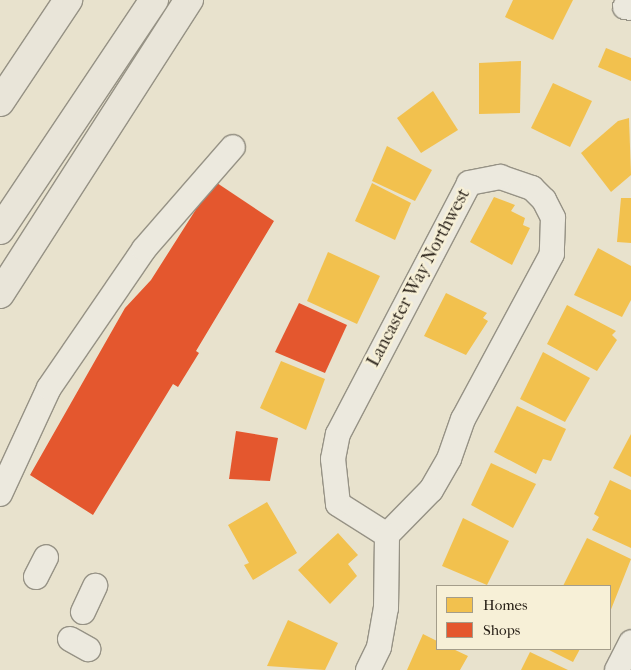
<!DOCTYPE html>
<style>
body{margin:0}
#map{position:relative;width:631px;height:670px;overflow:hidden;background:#e8e2cd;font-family:"IM FELL French Canon",serif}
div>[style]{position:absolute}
.homes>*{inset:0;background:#f2c14e}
.shops>*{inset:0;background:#e4572e}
.roads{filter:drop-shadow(1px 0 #969285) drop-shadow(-1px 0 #969285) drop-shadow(0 1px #969285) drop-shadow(0 -1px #969285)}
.minor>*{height:24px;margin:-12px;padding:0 12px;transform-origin:12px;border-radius:12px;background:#ece9de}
.highway>*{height:28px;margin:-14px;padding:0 14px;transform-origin:14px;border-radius:14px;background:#e9e5d9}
span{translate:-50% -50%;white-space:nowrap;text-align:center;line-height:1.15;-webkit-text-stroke:5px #f7f0d7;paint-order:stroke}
.street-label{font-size:18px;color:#282017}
.legend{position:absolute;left:436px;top:585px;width:175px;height:65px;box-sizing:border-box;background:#f7f0d7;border:1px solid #a49d8a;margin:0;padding:6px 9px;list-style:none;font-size:15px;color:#282017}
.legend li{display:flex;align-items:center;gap:10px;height:25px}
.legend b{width:25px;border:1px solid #a49d8a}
</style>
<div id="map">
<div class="homes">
<i style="clip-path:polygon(513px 0,573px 0,553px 40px,505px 17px)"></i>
<i style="clip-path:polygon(606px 48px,631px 58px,631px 81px,598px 67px)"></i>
<i style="clip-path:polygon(521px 61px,520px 113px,479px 114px,479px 63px)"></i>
<i style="clip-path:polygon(553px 83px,592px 101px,570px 147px,531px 128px)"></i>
<i style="clip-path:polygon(433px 91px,458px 130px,421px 153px,397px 118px)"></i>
<i style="clip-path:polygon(629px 118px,631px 175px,611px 192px,581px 153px,618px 121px)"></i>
<i style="clip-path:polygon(387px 146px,432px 170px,415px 201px,372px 181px)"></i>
<i style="clip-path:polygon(372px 183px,411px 203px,395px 240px,355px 221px)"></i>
<i style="clip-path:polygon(494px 197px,515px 205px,511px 211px,525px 218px,523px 225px,530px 228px,512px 265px,470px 242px)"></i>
<i style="clip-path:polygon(621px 198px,631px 198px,631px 243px,617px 242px)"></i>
<i style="clip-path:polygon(598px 248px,631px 266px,631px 300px,622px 317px,574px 295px)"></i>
<i style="clip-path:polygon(328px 252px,380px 276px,357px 324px,307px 301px)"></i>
<i style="clip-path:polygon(446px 293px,487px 313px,483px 318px,488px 321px,466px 355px,424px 336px)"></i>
<i style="clip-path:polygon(567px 305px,616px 331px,612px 335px,617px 340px,597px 371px,547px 344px)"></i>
<i style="clip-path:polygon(543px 352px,590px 378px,565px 422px,520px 399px)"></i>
<i style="clip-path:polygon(281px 361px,325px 379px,306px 430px,260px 408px)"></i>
<i style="clip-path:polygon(517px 406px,566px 429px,551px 461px,543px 459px,536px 474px,494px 452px)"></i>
<i style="clip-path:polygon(631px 434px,631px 477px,613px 468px)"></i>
<i style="clip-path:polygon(491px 463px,536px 484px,513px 528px,471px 505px)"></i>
<i style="clip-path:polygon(610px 480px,631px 490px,631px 548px,592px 530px,599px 517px,594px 514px)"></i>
<i style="clip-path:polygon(267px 502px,297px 553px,253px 580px,244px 565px,249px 563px,228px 525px)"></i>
<i style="clip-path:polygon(463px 518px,509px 541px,487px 585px,442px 566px)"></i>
<i style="clip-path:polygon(338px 533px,358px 555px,348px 564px,357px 576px,330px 604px,298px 570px)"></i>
<i style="clip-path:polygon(587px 538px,631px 559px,610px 612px,610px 586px,563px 586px)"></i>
<i style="clip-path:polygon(288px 620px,338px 643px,325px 670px,267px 666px)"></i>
<i style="clip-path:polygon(423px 634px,437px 641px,437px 649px,453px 649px,468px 656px,460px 670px,407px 670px)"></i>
<i style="clip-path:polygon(547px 649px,580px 649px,573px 662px)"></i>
<i style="clip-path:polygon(530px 652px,568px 670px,521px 670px)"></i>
</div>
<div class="shops">
<i style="clip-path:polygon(214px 181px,274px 221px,196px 351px,199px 353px,178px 387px,173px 384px,93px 515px,30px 475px,125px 308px,151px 280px)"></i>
<i style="clip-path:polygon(299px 303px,347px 325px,325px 373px,275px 352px)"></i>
<i style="clip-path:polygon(236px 431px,278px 438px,270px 481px,229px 479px)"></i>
</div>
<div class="roads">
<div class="minor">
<i style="left:625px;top:7px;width:6px;rotate:9deg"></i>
<i style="left:500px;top:177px;width:34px;rotate:19deg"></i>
<i style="left:532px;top:188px;width:17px;rotate:45deg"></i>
<i style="left:544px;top:200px;width:20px;rotate:63deg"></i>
<i style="left:553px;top:218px;width:36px;rotate:92deg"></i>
<i style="left:552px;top:254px;width:187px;rotate:118.3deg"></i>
<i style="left:463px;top:419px;width:42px;rotate:109.3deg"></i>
<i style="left:449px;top:459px;width:36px;rotate:120deg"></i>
<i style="left:431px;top:490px;width:63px;rotate:134.4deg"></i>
<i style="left:387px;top:535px;width:58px;rotate:-147.7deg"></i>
<i style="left:338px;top:504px;width:45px;rotate:-96.3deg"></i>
<i style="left:333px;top:459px;width:25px;rotate:-79deg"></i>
<i style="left:338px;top:434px;width:283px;rotate:-62.4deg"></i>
<i style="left:469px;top:183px;width:32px;rotate:-11deg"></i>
<i style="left:0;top:494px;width:117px;rotate:-65.2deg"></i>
<i style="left:49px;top:388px;width:168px;rotate:-55.6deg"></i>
<i style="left:144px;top:249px;width:135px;rotate:-48.9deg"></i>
<i style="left:36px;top:577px;width:22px;rotate:-63deg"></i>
<i style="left:83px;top:612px;width:29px;rotate:-65deg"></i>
<i style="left:70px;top:639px;width:21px;rotate:29deg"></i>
<i style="left:368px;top:670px;width:25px;rotate:-64deg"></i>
<i style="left:379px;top:647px;width:40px;rotate:-80deg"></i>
<i style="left:386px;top:608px;width:73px;rotate:-89.2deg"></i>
<i style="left:617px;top:670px;width:31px;rotate:-63deg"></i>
</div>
<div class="highway">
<i style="left:0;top:102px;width:123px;rotate:-56.3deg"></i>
<i style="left:0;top:230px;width:277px;rotate:-56.2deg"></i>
<i style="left:0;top:294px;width:350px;rotate:-57.3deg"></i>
</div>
</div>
<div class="street-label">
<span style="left:419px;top:278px;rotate:-62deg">Lancaster Way Northwest</span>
</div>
<ul class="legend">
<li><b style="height:14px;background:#f2c14e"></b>Homes</li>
<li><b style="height:14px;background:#e4572e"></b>Shops</li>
</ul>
</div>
